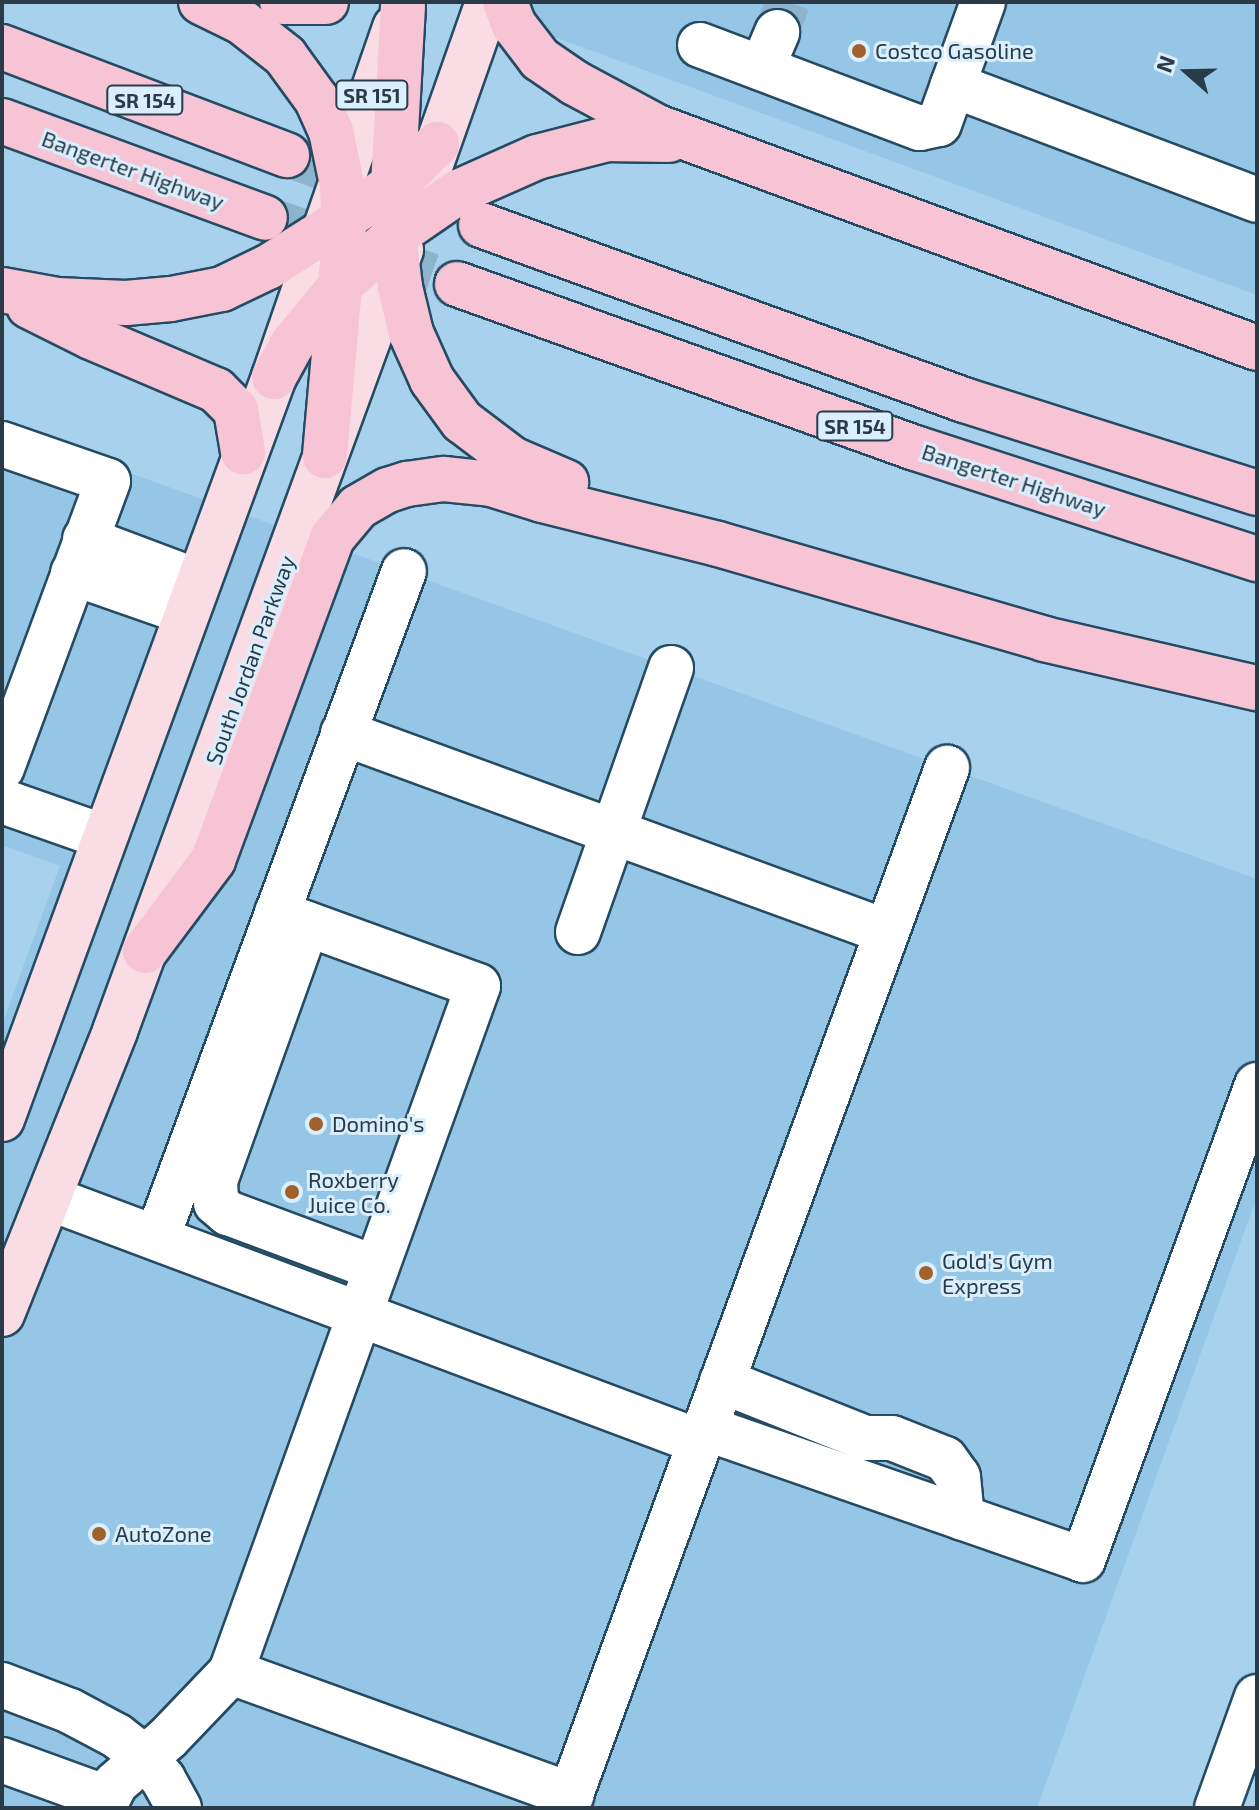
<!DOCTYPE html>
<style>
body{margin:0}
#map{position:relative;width:1259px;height:1810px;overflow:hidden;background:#a7d1ed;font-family:"Exo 2",sans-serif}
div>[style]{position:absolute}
.built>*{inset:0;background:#95c6e6}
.minor-tunnel>*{height:44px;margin-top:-22px;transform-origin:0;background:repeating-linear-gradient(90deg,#8eb3cc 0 44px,transparent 0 66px)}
.highway-tunnel>*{height:44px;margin-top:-22px;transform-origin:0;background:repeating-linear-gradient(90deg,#8eb3cc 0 44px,transparent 0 66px)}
.roads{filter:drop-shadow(2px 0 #254b63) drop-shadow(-2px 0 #254b63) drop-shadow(0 2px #254b63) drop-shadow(0 -2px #254b63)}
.minor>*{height:44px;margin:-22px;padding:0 22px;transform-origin:22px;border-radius:22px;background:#fff}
.major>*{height:44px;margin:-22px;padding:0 22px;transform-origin:22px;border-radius:22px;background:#fadce5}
.highway>*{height:44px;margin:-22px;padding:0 22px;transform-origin:22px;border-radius:22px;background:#f6c4d4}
.dots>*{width:22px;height:22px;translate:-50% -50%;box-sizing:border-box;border:4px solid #daeffd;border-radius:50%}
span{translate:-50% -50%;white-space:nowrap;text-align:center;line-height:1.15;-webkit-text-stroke:6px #daeffd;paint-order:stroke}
.shield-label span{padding:2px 6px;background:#daeffd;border:2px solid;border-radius:6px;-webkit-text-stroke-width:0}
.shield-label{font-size:20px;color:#2a3b47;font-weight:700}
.poi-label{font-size:22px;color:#2a3b47}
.left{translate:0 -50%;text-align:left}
.street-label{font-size:22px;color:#2a3b47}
.frame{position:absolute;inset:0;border:4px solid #2a3b47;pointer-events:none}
.north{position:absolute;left:1147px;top:32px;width:80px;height:80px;-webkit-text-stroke:6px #daeffd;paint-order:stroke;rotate:290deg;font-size:22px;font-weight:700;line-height:32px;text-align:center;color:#2a3b47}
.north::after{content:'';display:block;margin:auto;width:28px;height:36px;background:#2a3b47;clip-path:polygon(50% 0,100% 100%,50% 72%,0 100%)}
</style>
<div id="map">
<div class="built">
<i style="clip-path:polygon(459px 2px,1257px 2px,1257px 295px)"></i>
<i style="clip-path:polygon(2px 427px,1257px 879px,1257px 1197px,1037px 1808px,2px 1808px,2px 1025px,60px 866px,2px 845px)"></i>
</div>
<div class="minor-tunnel">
<i style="left:777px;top:32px;width:32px;rotate:-70deg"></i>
</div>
<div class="highway-tunnel">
<i style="left:287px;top:155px;width:91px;rotate:19.8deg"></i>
<i style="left:265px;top:218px;width:203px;rotate:19deg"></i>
</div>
<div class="roads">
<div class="minor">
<i style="left:983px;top:2px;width:88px;rotate:109.9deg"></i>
<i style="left:953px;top:85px;width:325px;rotate:20.7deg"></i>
<i style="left:700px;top:45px;width:235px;rotate:20.7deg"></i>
<i style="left:920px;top:128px;width:19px;rotate:-12deg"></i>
<i style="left:939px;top:124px;width:41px;rotate:-70.3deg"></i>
<i style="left:762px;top:68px;width:39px;rotate:-67deg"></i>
<i style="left:2px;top:444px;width:112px;rotate:19.2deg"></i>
<i style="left:108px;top:481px;width:306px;rotate:110.3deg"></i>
<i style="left:85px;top:539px;width:120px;rotate:20.6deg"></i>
<i style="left:73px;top:573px;width:119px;rotate:19.2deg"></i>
<i style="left:343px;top:733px;width:579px;rotate:20.09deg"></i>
<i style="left:2px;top:801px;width:108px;rotate:19.4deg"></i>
<i style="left:307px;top:924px;width:273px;rotate:109.7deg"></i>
<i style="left:215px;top:1181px;width:22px;rotate:87deg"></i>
<i style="left:216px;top:1203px;width:16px;rotate:40deg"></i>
<i style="left:228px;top:1213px;width:158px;rotate:20.4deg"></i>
<i style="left:578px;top:932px;width:280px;rotate:-70.6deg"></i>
<i style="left:49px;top:1198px;width:695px;rotate:20.55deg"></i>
<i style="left:157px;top:1238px;width:711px;rotate:-69.68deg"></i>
<i style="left:722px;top:1381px;width:154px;rotate:21.7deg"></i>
<i style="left:865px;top:1438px;width:27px"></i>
<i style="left:892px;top:1438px;width:57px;rotate:21.6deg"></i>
<i style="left:945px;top:1459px;width:22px;rotate:54deg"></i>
<i style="left:958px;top:1477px;width:41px;rotate:84.4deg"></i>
<i style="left:705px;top:1428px;width:400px;rotate:19.2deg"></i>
<i style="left:1083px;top:1560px;width:506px;rotate:-69.88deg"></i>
<i style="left:231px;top:1672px;width:362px;rotate:19.9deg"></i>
<i style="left:2px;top:1685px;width:73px;rotate:20.9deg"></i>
<i style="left:70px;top:1711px;width:53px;rotate:28deg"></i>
<i style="left:117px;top:1736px;width:34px;rotate:38deg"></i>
<i style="left:144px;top:1757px;width:29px;rotate:49deg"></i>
<i style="left:163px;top:1779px;width:33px;rotate:61deg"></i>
<i style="left:2px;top:1760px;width:112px;rotate:19.9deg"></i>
<i style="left:103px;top:1808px;width:27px;rotate:-63deg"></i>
<i style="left:115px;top:1784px;width:70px;rotate:-41deg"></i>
<i style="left:168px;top:1738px;width:91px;rotate:-46.3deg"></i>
<i style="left:231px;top:1672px;width:729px;rotate:-70.2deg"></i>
<i style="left:478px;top:986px;width:214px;rotate:-160deg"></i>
<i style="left:566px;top:1808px;width:1108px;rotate:-69.88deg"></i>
<i style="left:1217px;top:1808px;width:118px;rotate:-70.2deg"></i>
</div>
<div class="major">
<i style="left:425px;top:181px;width:190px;rotate:-70.6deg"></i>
<i style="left:2px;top:1119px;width:790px;rotate:-69.87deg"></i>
<i style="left:274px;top:377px;width:370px;rotate:-70.9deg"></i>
<i style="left:2px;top:1314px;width:305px;rotate:-68.2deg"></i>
<i style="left:115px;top:1031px;width:832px;rotate:-69.89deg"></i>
</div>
<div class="highway">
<i style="left:201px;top:2px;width:46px;rotate:26deg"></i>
<i style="left:242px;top:22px;width:55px;rotate:38.3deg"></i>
<i style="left:285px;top:56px;width:54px;rotate:54deg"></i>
<i style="left:317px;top:100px;width:34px;rotate:66deg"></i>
<i style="left:331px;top:131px;width:54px;rotate:78.3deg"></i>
<i style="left:342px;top:184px;width:58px;rotate:88deg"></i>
<i style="left:344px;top:242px;width:215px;rotate:95.1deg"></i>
<i style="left:282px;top:2px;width:44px"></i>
<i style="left:505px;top:2px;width:25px;rotate:69deg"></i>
<i style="left:514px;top:25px;width:43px;rotate:52.6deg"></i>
<i style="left:540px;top:59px;width:42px;rotate:34.4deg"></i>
<i style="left:575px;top:83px;width:93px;rotate:28.2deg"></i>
<i style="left:657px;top:127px;width:639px;rotate:20.22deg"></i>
<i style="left:403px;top:6px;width:179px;rotate:93.2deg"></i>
<i style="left:393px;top:185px;width:51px;rotate:88.9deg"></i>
<i style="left:394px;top:236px;width:51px;rotate:83.3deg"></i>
<i style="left:400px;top:287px;width:47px;rotate:76.6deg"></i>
<i style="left:411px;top:333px;width:51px;rotate:65.9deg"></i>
<i style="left:432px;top:380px;width:51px;rotate:53.8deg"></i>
<i style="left:462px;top:421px;width:63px;rotate:37.2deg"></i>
<i style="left:512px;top:459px;width:59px;rotate:23.1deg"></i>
<i style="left:2px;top:47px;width:305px;rotate:20.8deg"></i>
<i style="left:2px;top:121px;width:280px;rotate:20.2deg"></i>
<i style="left:481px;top:225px;width:514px;rotate:19.92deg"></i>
<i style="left:964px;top:400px;width:307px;rotate:17.6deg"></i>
<i style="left:457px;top:284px;width:486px;rotate:19.7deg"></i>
<i style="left:915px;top:448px;width:360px;rotate:18deg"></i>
<i style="left:2px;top:290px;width:56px;rotate:10.3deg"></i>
<i style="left:57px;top:300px;width:69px;rotate:2.5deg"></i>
<i style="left:126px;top:303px;width:45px;rotate:-5.1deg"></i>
<i style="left:171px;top:299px;width:52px;rotate:-11.1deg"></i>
<i style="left:222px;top:289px;width:51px;rotate:-25.6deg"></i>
<i style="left:268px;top:267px;width:90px;rotate:-32.3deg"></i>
<i style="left:344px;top:219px;width:73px;rotate:-35deg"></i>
<i style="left:404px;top:177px;width:47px;rotate:-45deg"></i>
<i style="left:29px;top:306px;width:69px;rotate:26.6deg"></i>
<i style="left:91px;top:337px;width:136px;rotate:23deg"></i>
<i style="left:216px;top:390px;width:28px;rotate:45deg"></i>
<i style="left:236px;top:410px;width:43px;rotate:80.5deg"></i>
<i style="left:274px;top:377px;width:39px;rotate:-61deg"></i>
<i style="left:293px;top:343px;width:74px;rotate:-50.5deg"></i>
<i style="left:340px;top:286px;width:74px;rotate:-42.8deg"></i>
<i style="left:394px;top:236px;width:78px;rotate:-34.5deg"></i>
<i style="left:458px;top:192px;width:86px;rotate:-23.9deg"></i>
<i style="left:537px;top:157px;width:72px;rotate:-14.4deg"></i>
<i style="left:607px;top:139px;width:62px;rotate:0.9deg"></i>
<i style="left:145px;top:951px;width:114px;rotate:-53.2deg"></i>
<i style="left:213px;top:860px;width:343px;rotate:-69.7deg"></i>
<i style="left:332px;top:538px;width:40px;rotate:-50deg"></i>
<i style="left:358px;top:507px;width:34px;rotate:-30deg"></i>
<i style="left:388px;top:490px;width:20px;rotate:-18deg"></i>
<i style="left:407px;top:484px;width:37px;rotate:-8deg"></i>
<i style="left:444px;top:479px;width:47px;rotate:6.1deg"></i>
<i style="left:491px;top:484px;width:53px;rotate:17.4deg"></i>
<i style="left:542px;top:500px;width:181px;rotate:14deg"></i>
<i style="left:718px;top:544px;width:340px;rotate:16.2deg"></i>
<i style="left:1044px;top:639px;width:219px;rotate:13deg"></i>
</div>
</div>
<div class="dots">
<i style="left:859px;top:51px;background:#a1612b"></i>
<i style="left:316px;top:1124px;background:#a1612b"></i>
<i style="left:292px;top:1192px;background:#a1612b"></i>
<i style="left:926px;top:1273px;background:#a1612b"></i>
<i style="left:99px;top:1534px;background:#a1612b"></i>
</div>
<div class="shield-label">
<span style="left:372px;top:95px">SR 151</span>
<span style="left:145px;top:100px">SR 154</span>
<span style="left:855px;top:426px">SR 154</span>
</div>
<div class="poi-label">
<span class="left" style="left:875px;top:51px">Costco Gasoline</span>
<span class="left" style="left:332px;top:1124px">Domino's</span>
<span class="left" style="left:308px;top:1192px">Roxberry<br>Juice Co.</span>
<span class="left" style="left:942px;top:1273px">Gold's Gym<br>Express</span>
<span class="left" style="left:115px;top:1534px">AutoZone</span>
</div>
<div class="street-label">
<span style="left:133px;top:170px;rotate:20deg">Bangerter Highway</span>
<span style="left:1014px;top:480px;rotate:18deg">Bangerter Highway</span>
<span style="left:250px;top:660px;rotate:-70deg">South Jordan Parkway</span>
</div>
<div class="frame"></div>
<div class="north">N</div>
</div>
